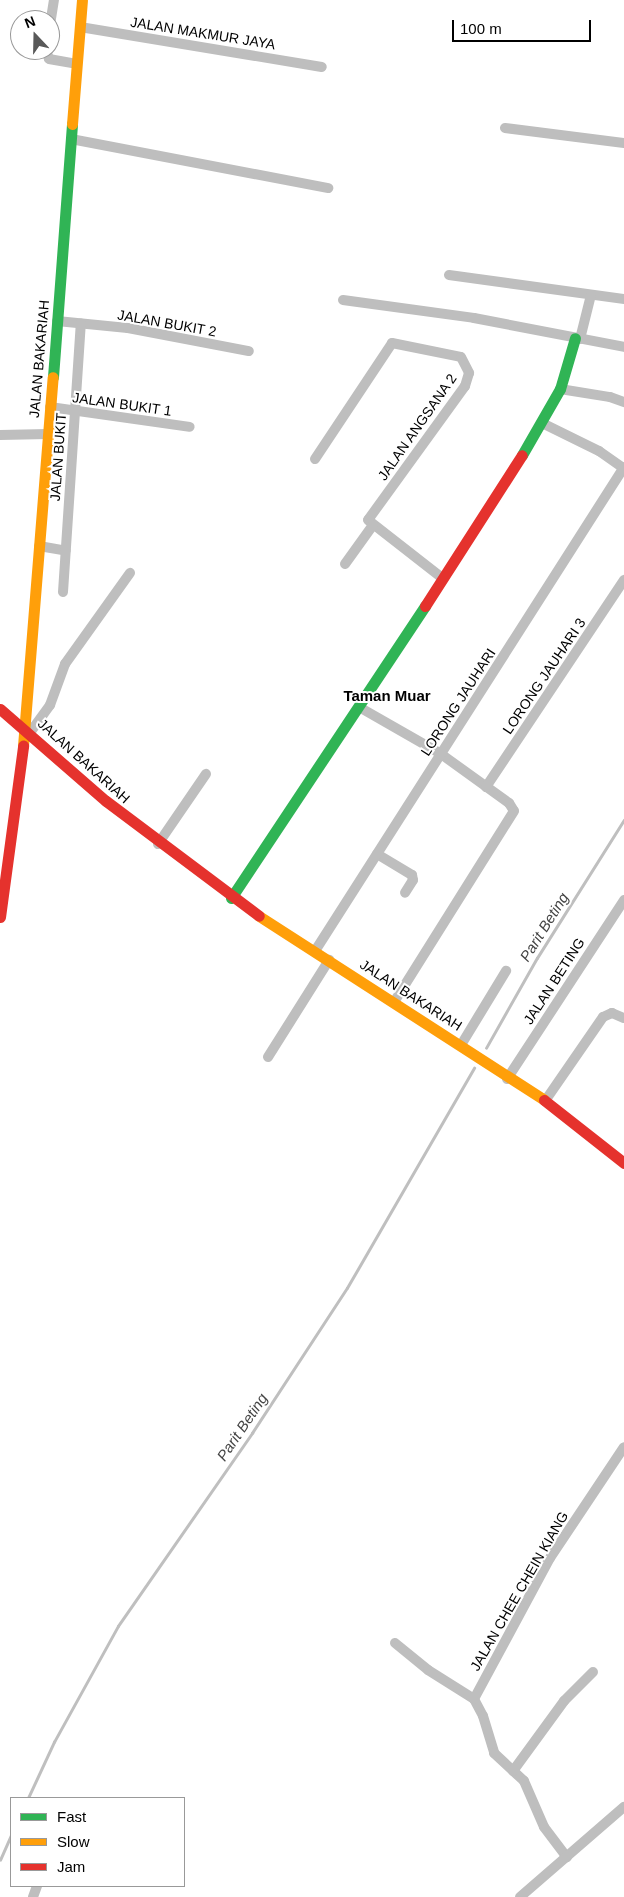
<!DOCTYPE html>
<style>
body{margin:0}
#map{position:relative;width:624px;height:1897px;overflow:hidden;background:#fff;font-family:Helvetica,sans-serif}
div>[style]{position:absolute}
.stream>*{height:2.5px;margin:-1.25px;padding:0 1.25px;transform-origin:1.25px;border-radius:1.25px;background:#bfbfbf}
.street>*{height:10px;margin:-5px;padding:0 5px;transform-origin:5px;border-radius:5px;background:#bebebe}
.fast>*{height:11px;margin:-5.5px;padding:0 5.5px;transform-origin:5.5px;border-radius:5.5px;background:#30b455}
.slow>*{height:11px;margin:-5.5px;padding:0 5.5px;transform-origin:5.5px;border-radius:5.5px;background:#ff9f0a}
.jam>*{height:11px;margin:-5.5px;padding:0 5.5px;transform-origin:5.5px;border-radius:5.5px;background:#e5322d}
span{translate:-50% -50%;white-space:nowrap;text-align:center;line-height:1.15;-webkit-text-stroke:4px #fff;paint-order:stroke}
.street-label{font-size:14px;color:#000}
.neighbourhood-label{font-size:15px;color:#000;font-weight:700}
.water-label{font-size:15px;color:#444;font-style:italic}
.legend{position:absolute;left:10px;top:1797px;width:175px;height:90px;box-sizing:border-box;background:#fff;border:1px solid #999;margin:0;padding:6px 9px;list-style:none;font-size:15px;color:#000}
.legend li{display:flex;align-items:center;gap:10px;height:25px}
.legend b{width:25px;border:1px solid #999}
.north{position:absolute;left:10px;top:10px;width:50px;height:50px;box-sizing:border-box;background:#fff;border:1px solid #999;border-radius:50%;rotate:339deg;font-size:14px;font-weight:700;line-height:20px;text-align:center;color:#000}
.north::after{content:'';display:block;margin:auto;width:18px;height:22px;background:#595959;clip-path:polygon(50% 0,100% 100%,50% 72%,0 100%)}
.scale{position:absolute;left:452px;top:20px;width:139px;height:22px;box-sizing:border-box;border:2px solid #000;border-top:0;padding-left:6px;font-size:15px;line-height:18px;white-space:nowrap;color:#000;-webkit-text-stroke:4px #fff;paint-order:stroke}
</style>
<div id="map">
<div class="stream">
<i style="left:486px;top:1048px;width:103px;rotate:-60.5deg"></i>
<i style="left:537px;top:958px;width:163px;rotate:-57.8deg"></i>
<i style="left:28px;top:1798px;width:62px;rotate:-65.1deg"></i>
<i style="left:54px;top:1742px;width:132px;rotate:-61.1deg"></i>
<i style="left:118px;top:1626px;width:235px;rotate:-55.2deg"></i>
<i style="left:252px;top:1433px;width:173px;rotate:-56.8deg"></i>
<i style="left:347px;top:1288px;width:254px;rotate:-60deg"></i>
<i style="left:0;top:1860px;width:27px;rotate:-66deg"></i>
</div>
<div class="street">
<i style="left:50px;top:25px;width:25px;rotate:-81deg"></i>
<i style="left:80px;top:27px;width:245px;rotate:9.4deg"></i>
<i style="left:46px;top:50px;width:9px;rotate:72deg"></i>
<i style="left:49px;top:59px;width:28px;rotate:10deg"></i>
<i style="left:505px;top:128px;width:120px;rotate:7.2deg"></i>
<i style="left:71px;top:139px;width:262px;rotate:10.8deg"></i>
<i style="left:449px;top:275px;width:177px;rotate:7.8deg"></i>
<i style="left:343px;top:300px;width:132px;rotate:7.8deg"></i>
<i style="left:474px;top:318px;width:153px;rotate:10.9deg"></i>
<i style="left:57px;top:321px;width:71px;rotate:5.6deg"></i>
<i style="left:128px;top:328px;width:123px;rotate:10.8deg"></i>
<i style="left:580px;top:339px;width:45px;rotate:-76deg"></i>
<i style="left:560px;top:389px;width:51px;rotate:9.1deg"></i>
<i style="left:610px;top:397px;width:15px;rotate:20deg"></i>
<i style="left:50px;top:407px;width:141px;rotate:8.1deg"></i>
<i style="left:542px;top:423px;width:64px;rotate:26.2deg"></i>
<i style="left:599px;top:451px;width:29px;rotate:35deg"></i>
<i style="left:0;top:435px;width:48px;rotate:-1.2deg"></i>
<i style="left:315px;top:459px;width:139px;rotate:-56.4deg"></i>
<i style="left:392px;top:343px;width:70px;rotate:11.5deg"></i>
<i style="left:461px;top:357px;width:18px;rotate:63deg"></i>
<i style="left:469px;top:373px;width:14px;rotate:107deg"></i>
<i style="left:465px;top:386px;width:165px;rotate:125.9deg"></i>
<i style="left:368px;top:520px;width:93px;rotate:38deg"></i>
<i style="left:39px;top:546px;width:27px;rotate:10deg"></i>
<i style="left:345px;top:564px;width:48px;rotate:-54.3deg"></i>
<i style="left:63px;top:592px;width:269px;rotate:-86.2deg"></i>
<i style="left:359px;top:707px;width:95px;rotate:29.8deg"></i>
<i style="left:441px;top:754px;width:84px;rotate:35.8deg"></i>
<i style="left:509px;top:803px;width:9px;rotate:58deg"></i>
<i style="left:514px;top:811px;width:226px;rotate:122.1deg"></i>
<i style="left:29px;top:734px;width:36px;rotate:-54deg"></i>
<i style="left:50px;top:705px;width:44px;rotate:-69.9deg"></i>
<i style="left:65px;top:664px;width:112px;rotate:-54.5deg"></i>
<i style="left:486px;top:787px;width:249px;rotate:-56.3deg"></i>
<i style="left:158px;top:844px;width:85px;rotate:-55.6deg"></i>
<i style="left:377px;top:854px;width:41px;rotate:31deg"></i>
<i style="left:412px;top:875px;width:5px;rotate:79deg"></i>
<i style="left:413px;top:880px;width:15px;rotate:122deg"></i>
<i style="left:315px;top:951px;width:574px;rotate:-57.44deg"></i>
<i style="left:461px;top:1045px;width:87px;rotate:-58.7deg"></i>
<i style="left:268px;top:1057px;width:115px;rotate:-57.8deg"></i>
<i style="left:507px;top:1079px;width:214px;rotate:-56.8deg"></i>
<i style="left:545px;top:1101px;width:102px;rotate:-55.4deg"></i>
<i style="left:603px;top:1017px;width:10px;rotate:-24deg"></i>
<i style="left:612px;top:1013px;width:13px;rotate:23deg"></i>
<i style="left:395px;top:1643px;width:43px;rotate:39.3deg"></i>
<i style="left:428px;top:1670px;width:54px;rotate:32.2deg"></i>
<i style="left:474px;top:1699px;width:19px;rotate:62deg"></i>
<i style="left:483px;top:1716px;width:39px;rotate:73deg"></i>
<i style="left:494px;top:1753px;width:41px;rotate:43deg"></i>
<i style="left:524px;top:1781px;width:50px;rotate:66.5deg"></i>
<i style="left:544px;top:1827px;width:38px;rotate:53deg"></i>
<i style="left:474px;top:1699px;width:160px;rotate:-61.7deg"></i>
<i style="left:550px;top:1558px;width:133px;rotate:-56.3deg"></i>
<i style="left:513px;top:1771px;width:87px;rotate:-53.9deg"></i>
<i style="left:564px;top:1701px;width:41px;rotate:-45deg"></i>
<i style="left:33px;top:1897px;width:12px;rotate:-70deg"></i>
<i style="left:520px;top:1897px;width:138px;rotate:-40.9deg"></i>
</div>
<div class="fast">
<i style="left:53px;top:377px;width:254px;rotate:-85.7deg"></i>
<i style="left:522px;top:455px;width:76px;rotate:-60.1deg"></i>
<i style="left:560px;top:389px;width:53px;rotate:-73.6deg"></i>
<i style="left:231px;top:898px;width:351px;rotate:-56.4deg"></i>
</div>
<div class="slow">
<i style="left:72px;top:124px;width:124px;rotate:-85.4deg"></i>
<i style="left:23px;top:746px;width:370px;rotate:-85.4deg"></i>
<i style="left:259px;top:916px;width:339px;rotate:32.8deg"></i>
</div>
<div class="jam">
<i style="left:425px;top:606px;width:179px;rotate:-57.3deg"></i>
<i style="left:0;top:709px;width:140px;rotate:41deg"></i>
<i style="left:106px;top:801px;width:191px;rotate:36.9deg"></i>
<i style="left:0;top:917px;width:173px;rotate:-82.3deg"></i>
<i style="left:544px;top:1100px;width:102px;rotate:38.2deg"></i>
</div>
<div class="street-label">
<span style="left:203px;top:33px;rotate:9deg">JALAN MAKMUR JAYA</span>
<span style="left:167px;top:323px;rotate:10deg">JALAN BUKIT 2</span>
<span style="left:39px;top:359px;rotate:-85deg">JALAN BAKARIAH</span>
<span style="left:122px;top:404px;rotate:8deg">JALAN BUKIT 1</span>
<span style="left:417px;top:427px;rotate:-55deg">JALAN ANGSANA 2</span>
<span style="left:58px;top:457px;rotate:-86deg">JALAN BUKIT</span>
<span style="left:544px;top:676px;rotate:-56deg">LORONG JAUHARI 3</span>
<span style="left:458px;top:702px;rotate:-57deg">LORONG JAUHARI</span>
<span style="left:84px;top:761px;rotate:42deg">JALAN BAKARIAH</span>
<span style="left:554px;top:981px;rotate:-57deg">JALAN BETING</span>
<span style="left:411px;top:995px;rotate:33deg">JALAN BAKARIAH</span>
<span style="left:519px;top:1591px;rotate:-60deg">JALAN CHEE CHEIN KIANG</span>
</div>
<div class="neighbourhood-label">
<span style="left:387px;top:696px">Taman Muar</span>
</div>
<div class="water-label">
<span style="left:544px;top:927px;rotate:-58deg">Parit Beting</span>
<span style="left:242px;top:1427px;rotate:-56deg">Parit Beting</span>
</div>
<ul class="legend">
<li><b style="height:6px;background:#30b455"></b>Fast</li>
<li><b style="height:6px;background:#ff9f0a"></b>Slow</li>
<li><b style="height:6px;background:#e5322d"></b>Jam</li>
</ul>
<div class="north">N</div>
<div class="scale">100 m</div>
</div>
